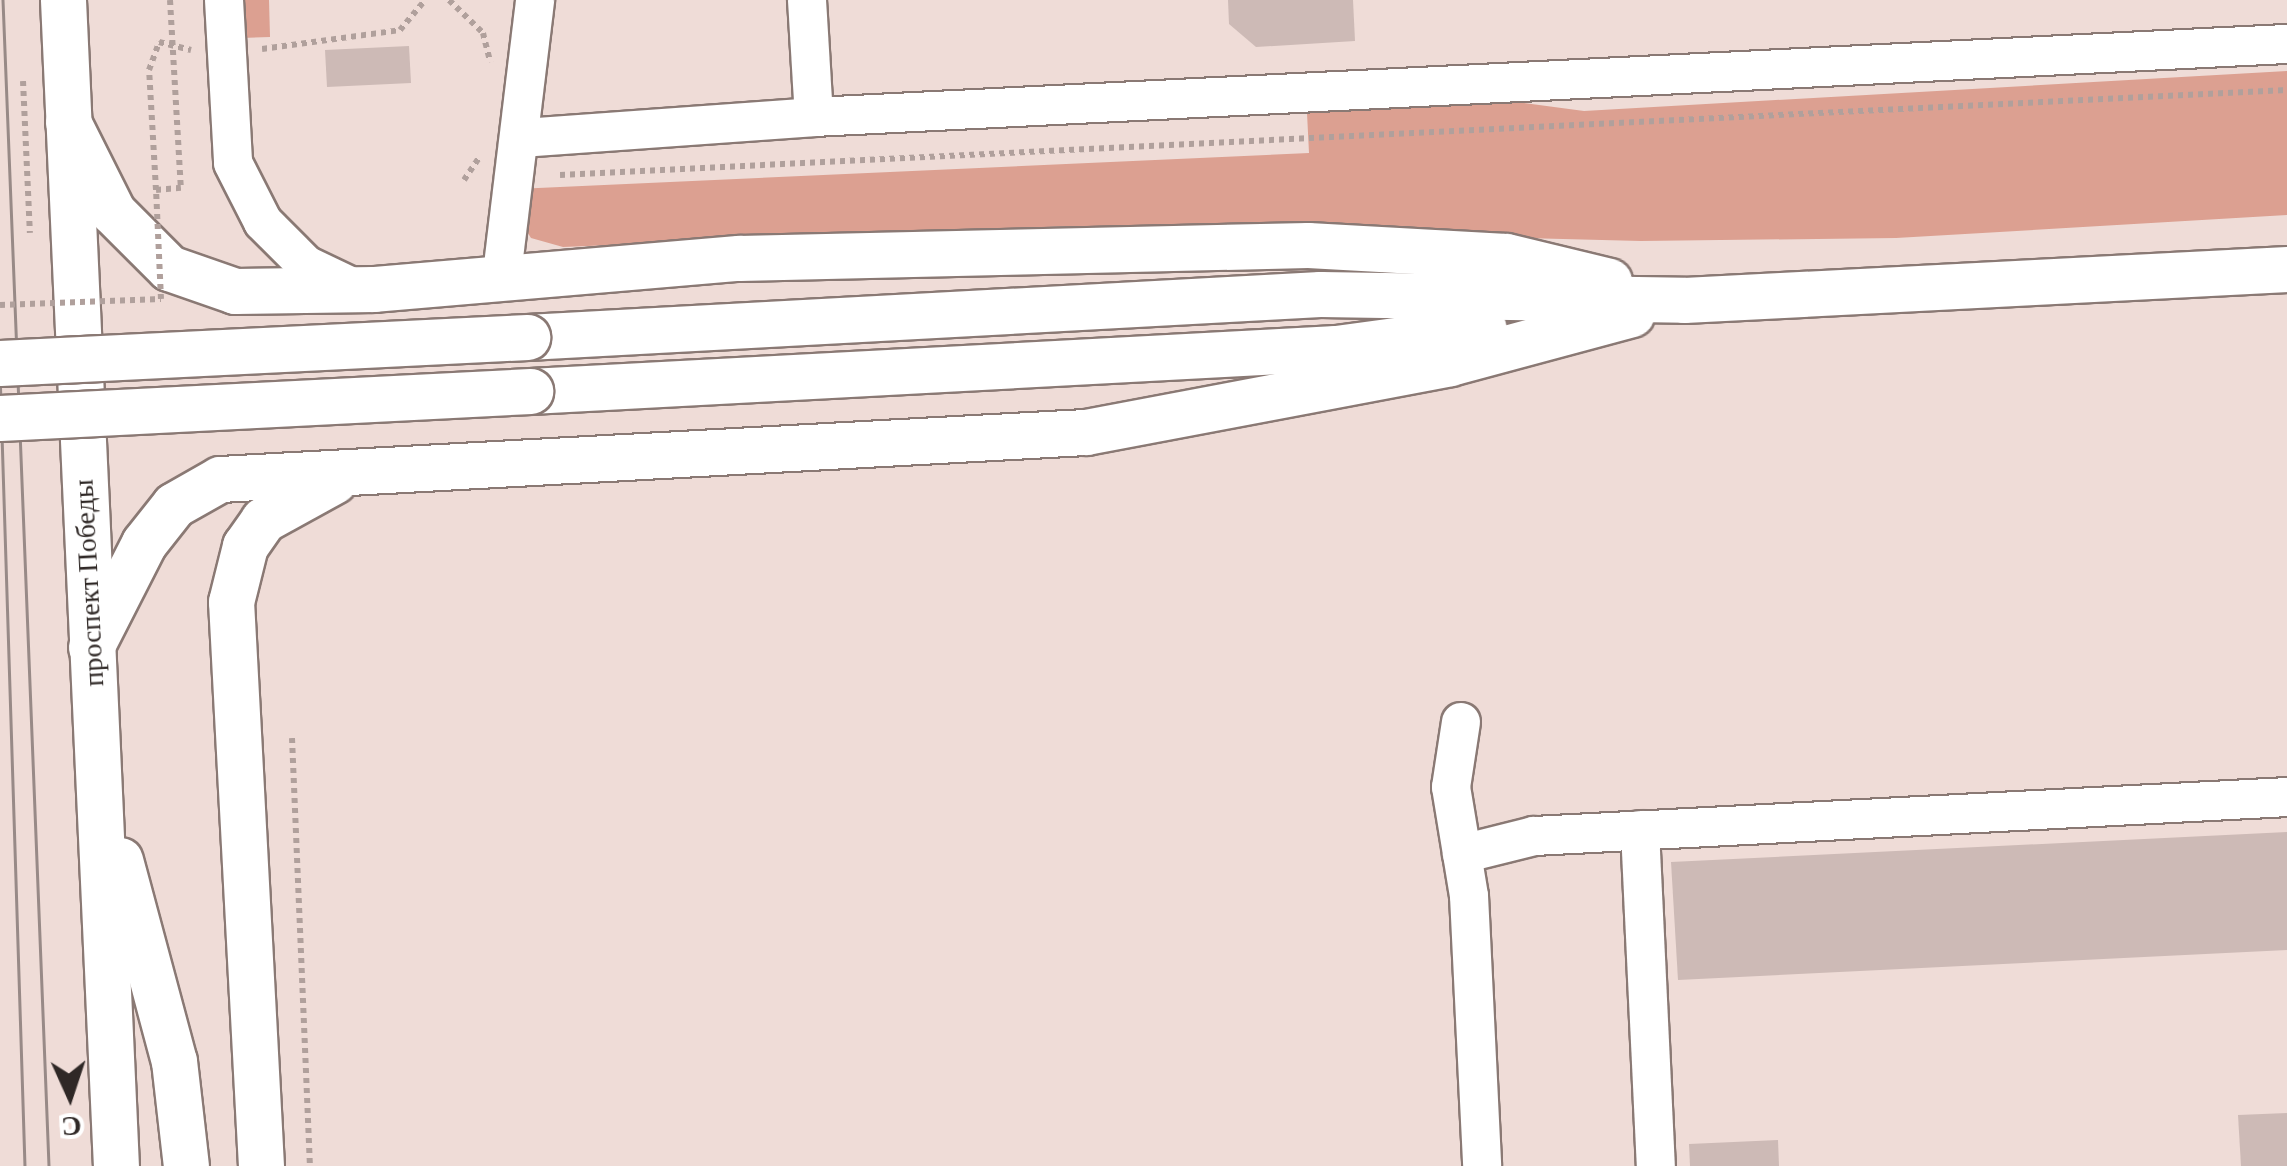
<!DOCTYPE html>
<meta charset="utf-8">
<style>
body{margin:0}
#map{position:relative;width:2287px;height:1166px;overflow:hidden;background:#efdcd7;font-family:"Crimson Pro",serif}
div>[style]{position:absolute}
.green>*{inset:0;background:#dca091}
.building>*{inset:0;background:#cdbab6}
.path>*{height:6px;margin-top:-3px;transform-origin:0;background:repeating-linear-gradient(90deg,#b0a09c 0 5px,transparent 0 10px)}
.roads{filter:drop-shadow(2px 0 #8a7974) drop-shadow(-2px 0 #8a7974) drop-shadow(0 2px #8a7974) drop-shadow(0 -2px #8a7974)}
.minor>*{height:38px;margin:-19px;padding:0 19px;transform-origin:19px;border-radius:19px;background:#fff}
.major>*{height:45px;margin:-22.5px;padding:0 22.5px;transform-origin:22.5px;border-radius:22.5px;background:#fff}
.tram>*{height:2.5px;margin:-1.25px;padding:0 1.25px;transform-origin:1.25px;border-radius:1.25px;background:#988a87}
.path-bridge>*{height:6px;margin-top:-3px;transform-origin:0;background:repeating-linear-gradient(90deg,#b0a09c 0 5px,transparent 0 10px)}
.bridges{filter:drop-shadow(2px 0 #8a7974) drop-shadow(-2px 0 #8a7974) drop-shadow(0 2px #8a7974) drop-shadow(0 -2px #8a7974)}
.major-bridge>*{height:45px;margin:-22.5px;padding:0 22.5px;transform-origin:22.5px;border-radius:22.5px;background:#fff}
span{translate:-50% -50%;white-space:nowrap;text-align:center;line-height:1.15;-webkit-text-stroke:8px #fff;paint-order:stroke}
.street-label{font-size:28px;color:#2f2826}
.north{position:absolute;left:20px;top:1046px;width:100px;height:100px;-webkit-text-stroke:8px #fff;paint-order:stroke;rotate:177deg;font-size:28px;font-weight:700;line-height:40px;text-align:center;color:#2f2826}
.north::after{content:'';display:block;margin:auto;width:35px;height:45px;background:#2f2826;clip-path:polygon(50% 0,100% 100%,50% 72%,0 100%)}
</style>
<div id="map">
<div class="green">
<i style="clip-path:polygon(239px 0,269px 0,270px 37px,241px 38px)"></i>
<i style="clip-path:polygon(2287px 71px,2287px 215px,1896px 238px,1641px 241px,1072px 226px,563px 247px,531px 238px,511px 207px,516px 189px,1309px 153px,1307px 113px,1517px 102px,1584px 111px)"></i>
</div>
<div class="building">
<i style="clip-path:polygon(1228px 0,1353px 0,1355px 41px,1256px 47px,1229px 24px)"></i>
<i style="clip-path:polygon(409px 46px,411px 83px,327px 87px,325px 50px)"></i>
<i style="clip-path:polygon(2287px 832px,2287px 950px,1678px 980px,1671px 862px)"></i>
<i style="clip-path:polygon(2287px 1113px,2287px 1166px,2241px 1166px,2238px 1115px)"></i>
<i style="clip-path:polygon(1778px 1140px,1779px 1166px,1690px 1166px,1689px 1144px)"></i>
</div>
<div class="path">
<i style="left:170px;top:0;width:188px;rotate:86.7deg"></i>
<i style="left:449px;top:0;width:47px;rotate:44.1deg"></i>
<i style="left:483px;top:33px;width:30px;rotate:76deg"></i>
<i style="left:262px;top:49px;width:139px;rotate:-7.8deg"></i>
<i style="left:400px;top:30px;width:39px;rotate:-50deg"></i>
<i style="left:23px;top:81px;width:152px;rotate:87.4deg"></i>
<i style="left:560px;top:175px;width:1729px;rotate:-2.82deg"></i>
<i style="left:464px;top:180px;width:29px;rotate:-56deg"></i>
<i style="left:156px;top:190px;width:120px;rotate:-93.3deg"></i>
<i style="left:149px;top:70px;width:30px;rotate:-70deg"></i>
<i style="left:159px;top:42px;width:33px;rotate:14deg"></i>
<i style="left:292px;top:738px;width:428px;rotate:87.6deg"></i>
</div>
<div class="roads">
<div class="minor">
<i style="left:224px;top:0;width:163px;rotate:86.8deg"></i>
<i style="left:233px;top:163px;width:66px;rotate:63deg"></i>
<i style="left:263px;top:222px;width:61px;rotate:45deg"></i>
<i style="left:306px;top:265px;width:55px;rotate:25.6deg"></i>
<i style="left:807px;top:0;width:117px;rotate:86.6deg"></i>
<i style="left:522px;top:138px;width:293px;rotate:-4.1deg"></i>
<i style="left:814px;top:117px;width:1475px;rotate:-2.84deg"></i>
<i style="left:502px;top:274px;width:276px;rotate:-83.1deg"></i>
<i style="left:1461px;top:722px;width:66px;rotate:98.7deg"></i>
<i style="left:1451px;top:787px;width:110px;rotate:80.6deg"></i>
<i style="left:1469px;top:896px;width:270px;rotate:87.2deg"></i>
<i style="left:1640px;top:830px;width:336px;rotate:87.3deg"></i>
<i style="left:1462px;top:854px;width:74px;rotate:-14deg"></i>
<i style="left:1534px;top:836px;width:754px;rotate:-2.96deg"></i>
</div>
<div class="major">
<i style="left:63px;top:0;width:1167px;rotate:87.4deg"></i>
<i style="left:68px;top:122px;width:101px;rotate:63.4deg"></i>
<i style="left:113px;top:212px;width:79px;rotate:45deg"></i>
<i style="left:169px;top:268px;width:70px;rotate:19.2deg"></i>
<i style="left:235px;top:291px;width:139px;rotate:-0.8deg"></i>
<i style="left:374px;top:289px;width:366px;rotate:-4.9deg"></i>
<i style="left:739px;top:258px;width:569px;rotate:-1.31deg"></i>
<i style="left:1308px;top:245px;width:198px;rotate:3.2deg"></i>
<i style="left:1506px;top:256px;width:106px;rotate:13.6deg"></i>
<i style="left:527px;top:337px;width:794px;rotate:-3.1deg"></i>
<i style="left:1320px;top:294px;width:364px;rotate:0.9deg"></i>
<i style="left:1684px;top:300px;width:604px;rotate:-2.94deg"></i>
<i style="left:530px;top:391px;width:807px;rotate:-3.05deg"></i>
<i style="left:1336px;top:348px;width:149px;rotate:-7.7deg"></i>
<i style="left:91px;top:647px;width:117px;rotate:-63deg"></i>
<i style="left:144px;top:543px;width:48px;rotate:-51.7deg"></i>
<i style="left:174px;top:505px;width:53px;rotate:-29.5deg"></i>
<i style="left:220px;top:479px;width:867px;rotate:-3.11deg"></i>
<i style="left:1086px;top:432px;width:370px;rotate:-10.7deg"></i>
<i style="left:1450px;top:363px;width:188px;rotate:-15.1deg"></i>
<i style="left:120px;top:860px;width:208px;rotate:75deg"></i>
<i style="left:174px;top:1061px;width:106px;rotate:83.5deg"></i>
<i style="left:261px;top:1166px;width:565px;rotate:-93.04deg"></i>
<i style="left:231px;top:602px;width:58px;rotate:-76deg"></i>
<i style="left:245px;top:546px;width:32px;rotate:-55deg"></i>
<i style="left:263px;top:520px;width:81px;rotate:-28.8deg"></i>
</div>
</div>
<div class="tram">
<i style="left:3px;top:0;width:1167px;rotate:87.74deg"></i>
<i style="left:0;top:371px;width:795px;rotate:88.2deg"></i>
</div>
<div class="path-bridge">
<i style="left:0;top:305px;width:161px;rotate:-2.1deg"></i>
<i style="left:161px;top:299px;width:109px;rotate:-92.6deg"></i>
<i style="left:156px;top:190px;width:25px;rotate:-5deg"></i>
</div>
<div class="bridges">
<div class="major-bridge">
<i style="left:0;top:363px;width:528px;rotate:-2.82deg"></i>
<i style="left:0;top:418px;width:531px;rotate:-2.92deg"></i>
</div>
</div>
<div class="street-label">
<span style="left:89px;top:583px;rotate:-93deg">проспект Победы</span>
</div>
<div class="north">С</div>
</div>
